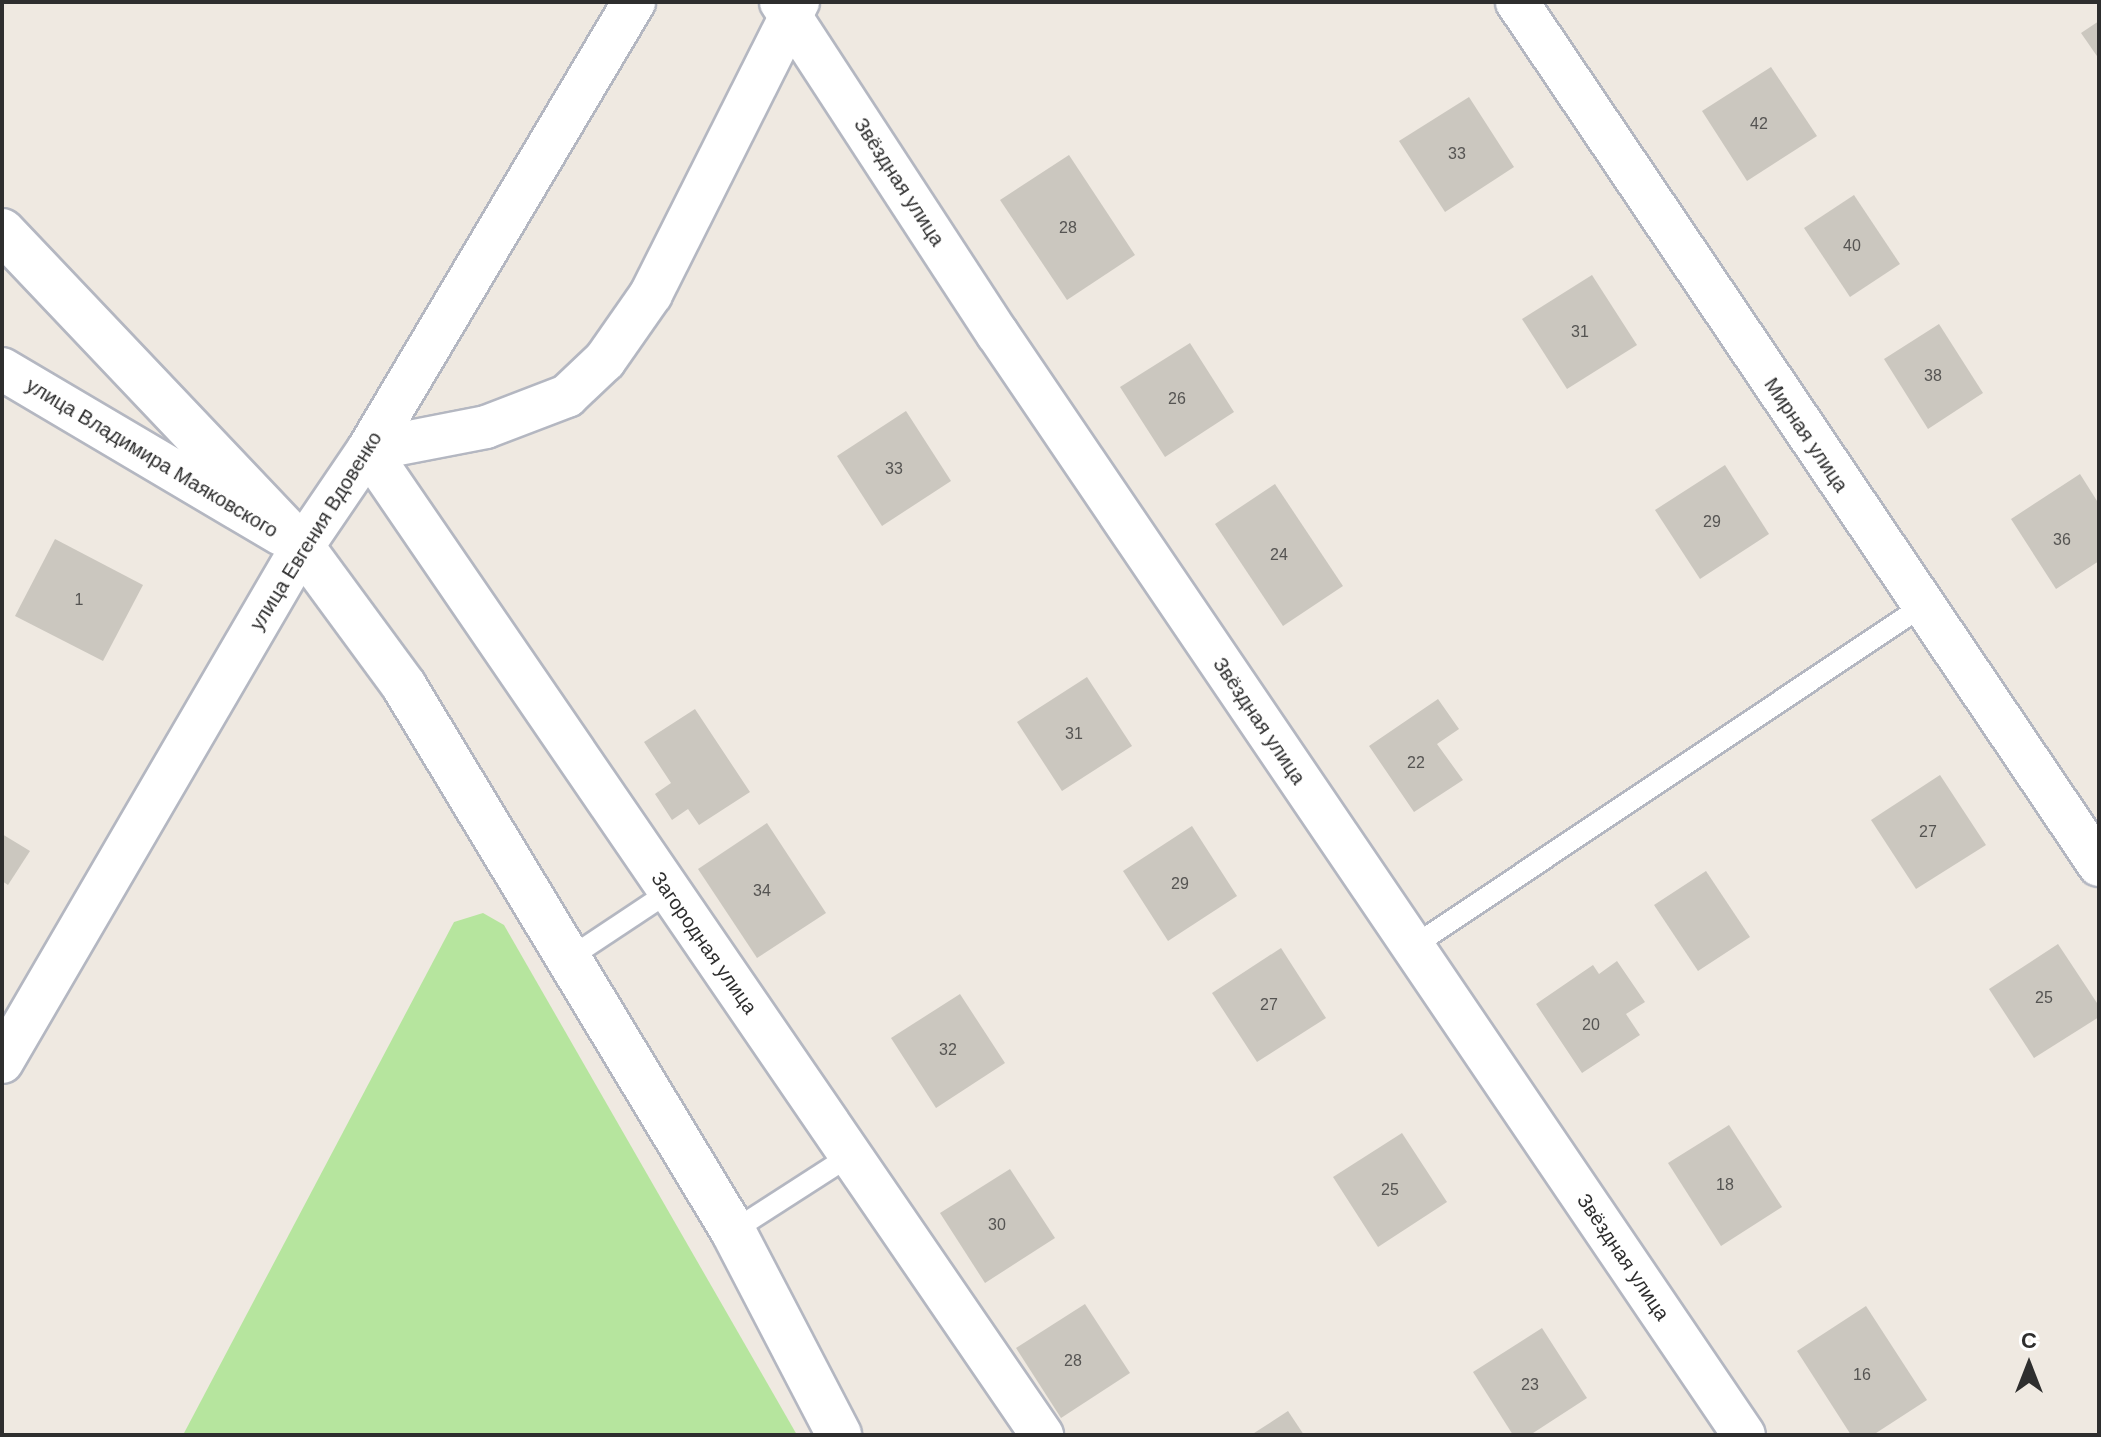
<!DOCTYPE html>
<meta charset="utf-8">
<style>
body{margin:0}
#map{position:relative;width:2101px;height:1437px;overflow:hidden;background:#efe9e1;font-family:Helvetica,sans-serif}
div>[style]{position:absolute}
.green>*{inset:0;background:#b6e59e}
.building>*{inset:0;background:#cbc7bf}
.roads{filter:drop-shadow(2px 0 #b4b7c1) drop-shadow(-2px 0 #b4b7c1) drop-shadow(0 2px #b4b7c1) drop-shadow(0 -2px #b4b7c1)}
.service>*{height:20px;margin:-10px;padding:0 10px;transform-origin:10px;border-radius:10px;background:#fff}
.minor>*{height:42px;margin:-21px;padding:0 21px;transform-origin:21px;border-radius:21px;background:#fff}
.tertiary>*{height:44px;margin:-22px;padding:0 22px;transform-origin:22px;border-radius:22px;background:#fff}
span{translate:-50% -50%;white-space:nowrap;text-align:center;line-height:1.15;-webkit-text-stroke:7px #fff;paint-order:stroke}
.number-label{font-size:16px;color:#555452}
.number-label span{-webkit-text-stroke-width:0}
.street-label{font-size:20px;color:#2e2e2e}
.frame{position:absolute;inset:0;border:4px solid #2e2e2e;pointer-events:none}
.north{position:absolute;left:1989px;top:1325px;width:80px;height:80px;-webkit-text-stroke:6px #fff;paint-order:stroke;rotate:0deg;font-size:22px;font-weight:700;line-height:32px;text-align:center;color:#2e2e2e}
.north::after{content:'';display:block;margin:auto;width:28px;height:36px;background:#2e2e2e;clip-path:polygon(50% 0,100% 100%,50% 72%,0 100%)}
</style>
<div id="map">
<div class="green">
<i style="clip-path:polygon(483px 913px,504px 925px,797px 1435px,183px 1435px,454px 922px)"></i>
</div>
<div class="building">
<i style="clip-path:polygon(2099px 21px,2099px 59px,2081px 33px)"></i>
<i style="clip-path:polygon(1771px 67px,1817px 136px,1747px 181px,1702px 111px)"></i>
<i style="clip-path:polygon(1469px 97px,1514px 167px,1445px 212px,1399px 141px)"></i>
<i style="clip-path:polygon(1069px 155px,1135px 255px,1067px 300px,1000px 200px)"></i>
<i style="clip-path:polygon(1854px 195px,1900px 264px,1850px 297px,1804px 228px)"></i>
<i style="clip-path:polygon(1592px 275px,1637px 345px,1567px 389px,1522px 319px)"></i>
<i style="clip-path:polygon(1939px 324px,1983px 393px,1928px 429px,1884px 359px)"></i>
<i style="clip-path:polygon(1190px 343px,1234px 412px,1165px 457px,1120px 387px)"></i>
<i style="clip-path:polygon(906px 411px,951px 481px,882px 526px,837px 456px)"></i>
<i style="clip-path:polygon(1725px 465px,1769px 534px,1700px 579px,1655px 510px)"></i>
<i style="clip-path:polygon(2080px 474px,2099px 504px,2099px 561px,2056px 589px,2011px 519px)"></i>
<i style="clip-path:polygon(1275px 484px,1343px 586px,1283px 626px,1215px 524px)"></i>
<i style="clip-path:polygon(55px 539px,143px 585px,103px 661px,15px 616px)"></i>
<i style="clip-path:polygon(1087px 677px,1132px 746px,1062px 791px,1017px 722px)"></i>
<i style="clip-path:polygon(1438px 699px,1459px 729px,1437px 744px,1463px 780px,1414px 812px,1369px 746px)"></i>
<i style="clip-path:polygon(695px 709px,750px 792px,699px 825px,688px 809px,672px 820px,655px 794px,671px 783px,644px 742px)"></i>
<i style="clip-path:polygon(1940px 775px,1986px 845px,1916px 889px,1871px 820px)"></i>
<i style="clip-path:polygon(767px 823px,826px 913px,757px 958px,698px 869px)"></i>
<i style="clip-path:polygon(1192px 826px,1237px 896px,1168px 941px,1123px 871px)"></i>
<i style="clip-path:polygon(2px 834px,30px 851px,8px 885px,2px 881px)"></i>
<i style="clip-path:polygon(1706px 871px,1750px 937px,1698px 971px,1654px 905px)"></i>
<i style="clip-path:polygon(2058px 944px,2099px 1006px,2099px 1017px,2034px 1058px,1989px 989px)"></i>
<i style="clip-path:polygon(1281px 948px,1326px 1018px,1257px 1062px,1212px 993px)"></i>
<i style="clip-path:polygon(1617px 961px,1645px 1002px,1626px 1014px,1640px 1035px,1582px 1073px,1536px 1004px,1593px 965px,1599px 974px)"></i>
<i style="clip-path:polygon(960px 994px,1005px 1063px,936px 1108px,891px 1038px)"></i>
<i style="clip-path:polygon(1729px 1125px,1782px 1207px,1721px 1246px,1668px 1163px)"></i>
<i style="clip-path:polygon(1402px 1133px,1447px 1202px,1378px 1247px,1333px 1177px)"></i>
<i style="clip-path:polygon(1010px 1169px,1055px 1238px,985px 1283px,940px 1213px)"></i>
<i style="clip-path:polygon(1085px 1304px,1130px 1373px,1061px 1418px,1016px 1348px)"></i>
<i style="clip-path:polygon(1866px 1306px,1927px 1400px,1873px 1435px,1851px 1435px,1797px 1351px)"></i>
<i style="clip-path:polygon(1542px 1328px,1587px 1398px,1530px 1435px,1513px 1435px,1473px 1372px)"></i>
<i style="clip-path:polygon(1288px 1411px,1304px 1435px,1251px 1435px)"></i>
</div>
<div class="roads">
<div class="service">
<i style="left:1412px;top:947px;width:612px;rotate:-33.74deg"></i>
<i style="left:571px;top:957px;width:118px;rotate:-33.6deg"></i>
<i style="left:733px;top:1231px;width:140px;rotate:-32.8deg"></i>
</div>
<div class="minor">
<i style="left:781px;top:2px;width:395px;rotate:56.9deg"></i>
<i style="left:997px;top:333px;width:1331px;rotate:55.87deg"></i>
<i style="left:1517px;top:2px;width:1041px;rotate:56deg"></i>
<i style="left:2px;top:369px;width:324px;rotate:30.6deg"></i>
<i style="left:368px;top:450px;width:1194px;rotate:55.62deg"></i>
<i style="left:368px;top:450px;width:120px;rotate:-11deg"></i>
<i style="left:486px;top:427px;width:87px;rotate:-20.9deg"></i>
<i style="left:567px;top:396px;width:52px;rotate:-43.5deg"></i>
<i style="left:605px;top:360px;width:80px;rotate:-55.1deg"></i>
<i style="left:651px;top:294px;width:327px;rotate:-63.3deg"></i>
<i style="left:2px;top:1062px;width:596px;rotate:-59.78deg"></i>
<i style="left:302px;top:547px;width:117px;rotate:-55.8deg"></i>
<i style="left:368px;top:450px;width:521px;rotate:-59.3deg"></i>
</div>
<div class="tertiary">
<i style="left:2px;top:231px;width:436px;rotate:46.5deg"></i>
<i style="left:302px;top:547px;width:172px;rotate:53.7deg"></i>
<i style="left:404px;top:686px;width:637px;rotate:58.88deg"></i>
<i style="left:733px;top:1231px;width:230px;rotate:62.5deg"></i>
</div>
</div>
<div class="number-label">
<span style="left:1759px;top:124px">42</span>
<span style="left:1457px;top:154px">33</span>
<span style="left:1068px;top:228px">28</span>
<span style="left:1852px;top:246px">40</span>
<span style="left:1580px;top:332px">31</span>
<span style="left:1933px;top:376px">38</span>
<span style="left:1177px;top:399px">26</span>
<span style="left:894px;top:469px">33</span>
<span style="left:1712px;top:522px">29</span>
<span style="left:2062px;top:540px">36</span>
<span style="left:1279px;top:555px">24</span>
<span style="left:79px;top:600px">1</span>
<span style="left:1074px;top:734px">31</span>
<span style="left:1416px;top:763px">22</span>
<span style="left:1928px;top:832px">27</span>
<span style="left:1180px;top:884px">29</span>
<span style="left:762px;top:891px">34</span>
<span style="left:2044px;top:998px">25</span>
<span style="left:1269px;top:1005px">27</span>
<span style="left:1591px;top:1025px">20</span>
<span style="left:948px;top:1050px">32</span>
<span style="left:1725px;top:1185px">18</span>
<span style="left:1390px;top:1190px">25</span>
<span style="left:997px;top:1225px">30</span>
<span style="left:1073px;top:1361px">28</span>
<span style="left:1862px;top:1375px">16</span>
<span style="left:1530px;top:1385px">23</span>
</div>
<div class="street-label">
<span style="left:899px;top:182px;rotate:57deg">Звёздная улица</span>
<span style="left:1806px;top:435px;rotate:56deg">Мирная улица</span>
<span style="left:152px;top:458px;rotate:31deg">улица Владимира Маяковского</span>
<span style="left:316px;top:531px;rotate:-58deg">улица Евгения Вдовенко</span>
<span style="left:1259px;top:721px;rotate:56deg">Звёздная улица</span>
<span style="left:704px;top:943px;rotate:55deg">Загородная улица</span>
<span style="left:1623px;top:1257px;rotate:56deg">Звёздная улица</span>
</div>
<div class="frame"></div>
<div class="north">С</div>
</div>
